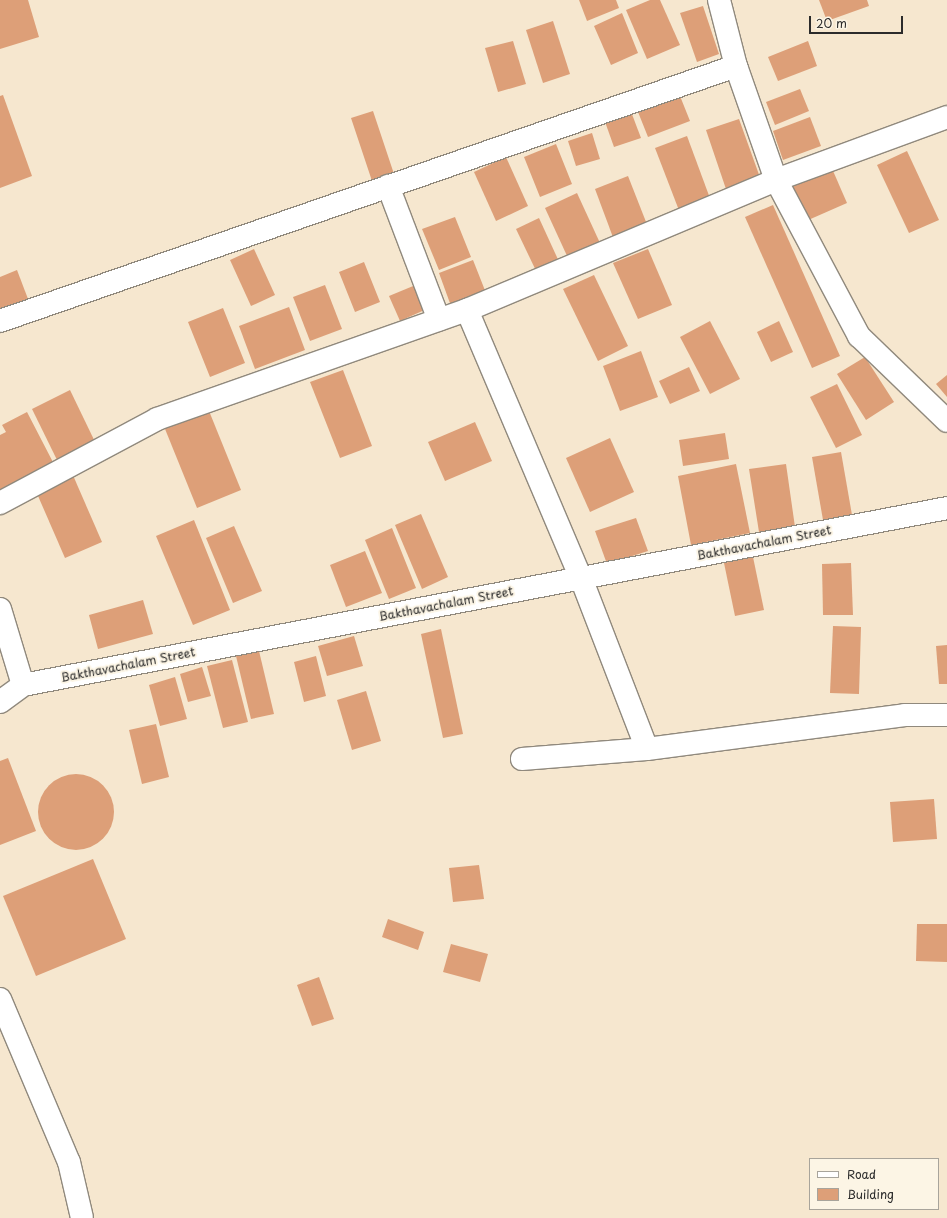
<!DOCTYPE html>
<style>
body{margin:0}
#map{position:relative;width:947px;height:1218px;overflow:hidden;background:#f6e7cf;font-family:"Playpen Sans",sans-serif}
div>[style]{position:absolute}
.building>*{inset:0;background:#dd9f78}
.round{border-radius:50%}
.roads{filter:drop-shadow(1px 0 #90897d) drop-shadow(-1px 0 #90897d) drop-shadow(0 1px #90897d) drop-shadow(0 -1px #90897d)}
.minor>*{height:22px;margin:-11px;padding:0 11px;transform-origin:11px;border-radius:11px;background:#fff}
.tertiary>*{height:22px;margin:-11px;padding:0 11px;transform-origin:11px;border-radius:11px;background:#fff}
span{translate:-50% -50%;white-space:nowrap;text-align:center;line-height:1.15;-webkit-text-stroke:4px #fcf5e5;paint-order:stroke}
.street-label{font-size:12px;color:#2b2b2b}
.legend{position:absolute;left:809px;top:1158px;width:130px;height:52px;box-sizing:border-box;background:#fcf5e5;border:1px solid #a8a49b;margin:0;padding:5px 7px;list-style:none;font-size:12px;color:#2b2b2b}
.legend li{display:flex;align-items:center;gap:8px;height:20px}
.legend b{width:20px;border:1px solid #a8a49b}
.scale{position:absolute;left:809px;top:16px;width:94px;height:18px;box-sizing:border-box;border:2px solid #2b2b2b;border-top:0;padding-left:5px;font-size:12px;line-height:14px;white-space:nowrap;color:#2b2b2b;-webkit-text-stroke:3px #fcf5e5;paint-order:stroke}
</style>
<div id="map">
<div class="building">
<i style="clip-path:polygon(0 0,28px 0,39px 37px,0 49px)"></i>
<i style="clip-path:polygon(579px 0,616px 0,619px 8px,587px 21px)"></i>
<i style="clip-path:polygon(650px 0,660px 0,680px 45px,647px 59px,626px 10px)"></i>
<i style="clip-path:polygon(819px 0,867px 0,869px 6px,827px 21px)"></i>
<i style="clip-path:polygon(703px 6px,719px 54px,697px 62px,680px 13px)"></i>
<i style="clip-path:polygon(622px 13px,638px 53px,611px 65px,594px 26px)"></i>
<i style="clip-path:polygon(553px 21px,570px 74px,543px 83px,526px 30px)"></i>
<i style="clip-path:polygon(513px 41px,526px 84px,498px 92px,485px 48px)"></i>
<i style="clip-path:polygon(808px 41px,817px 66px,778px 81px,768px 57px)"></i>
<i style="clip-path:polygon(800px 89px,809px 111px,775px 125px,766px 102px)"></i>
<i style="clip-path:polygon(678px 91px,690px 121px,648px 137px,636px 107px)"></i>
<i style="clip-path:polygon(3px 95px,32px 176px,0 188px,0 96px)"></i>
<i style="clip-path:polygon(630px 109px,641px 138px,614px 147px,604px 119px)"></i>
<i style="clip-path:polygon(373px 111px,394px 174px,372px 181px,351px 118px)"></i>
<i style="clip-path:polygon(810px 117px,821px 146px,783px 160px,773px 131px)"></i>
<i style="clip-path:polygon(739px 119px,762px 183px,728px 195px,706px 130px)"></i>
<i style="clip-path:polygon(592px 133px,600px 159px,576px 166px,568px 141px)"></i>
<i style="clip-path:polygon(687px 136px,711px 201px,680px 213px,655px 148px)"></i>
<i style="clip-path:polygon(556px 144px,572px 184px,540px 197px,524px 157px)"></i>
<i style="clip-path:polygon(907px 151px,939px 220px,909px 233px,877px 165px)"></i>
<i style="clip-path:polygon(506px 157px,528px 206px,496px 221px,474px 172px)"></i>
<i style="clip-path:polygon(830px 164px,847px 203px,806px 221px,789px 182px)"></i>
<i style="clip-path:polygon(628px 176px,648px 227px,614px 240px,595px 189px)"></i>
<i style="clip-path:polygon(577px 193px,600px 243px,568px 258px,545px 208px)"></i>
<i style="clip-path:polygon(773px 205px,840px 356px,812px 368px,745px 217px)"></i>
<i style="clip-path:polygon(455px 217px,471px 257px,439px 270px,422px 229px)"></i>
<i style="clip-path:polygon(539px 218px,561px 266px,539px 277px,516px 229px)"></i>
<i style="clip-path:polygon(254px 249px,275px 295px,251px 306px,230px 260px)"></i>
<i style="clip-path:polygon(648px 249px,672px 305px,638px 319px,613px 263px)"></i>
<i style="clip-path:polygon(473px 260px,486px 293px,451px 306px,439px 273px)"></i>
<i style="clip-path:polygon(364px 262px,380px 302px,355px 312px,339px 272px)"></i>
<i style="clip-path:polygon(17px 270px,28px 299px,0 310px,0 277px)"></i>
<i style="clip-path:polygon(594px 275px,628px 346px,598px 361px,563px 289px)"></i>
<i style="clip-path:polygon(418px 284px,429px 308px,400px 321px,389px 296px)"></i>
<i style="clip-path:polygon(325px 285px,342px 329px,310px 341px,293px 297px)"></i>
<i style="clip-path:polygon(289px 307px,305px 350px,255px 369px,239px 326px)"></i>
<i style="clip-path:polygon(223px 308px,245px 363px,210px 377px,188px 322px)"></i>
<i style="clip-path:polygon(710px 321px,740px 379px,710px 394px,680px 337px)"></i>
<i style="clip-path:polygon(779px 321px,793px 352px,771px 362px,757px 332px)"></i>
<i style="clip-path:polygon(641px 351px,658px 397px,620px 411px,603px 366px)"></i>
<i style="clip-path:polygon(865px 357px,894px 402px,866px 420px,837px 374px)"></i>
<i style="clip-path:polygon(689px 367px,700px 391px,670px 404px,659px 381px)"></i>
<i style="clip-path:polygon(343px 370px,372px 446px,340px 458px,310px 382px)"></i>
<i style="clip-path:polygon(947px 375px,947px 397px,936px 384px)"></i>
<i style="clip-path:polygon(837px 384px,862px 435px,836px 448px,810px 397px)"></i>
<i style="clip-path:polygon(70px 390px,97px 446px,59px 464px,32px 409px)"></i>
<i style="clip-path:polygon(207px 406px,241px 490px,197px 508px,163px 424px)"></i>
<i style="clip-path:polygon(27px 412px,56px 468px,0 496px,0 435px,6px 432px,2px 425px)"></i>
<i style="clip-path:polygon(475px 422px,492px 461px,445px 481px,428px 442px)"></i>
<i style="clip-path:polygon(725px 433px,729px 459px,683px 466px,679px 440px)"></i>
<i style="clip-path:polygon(610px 438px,634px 492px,590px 512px,566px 458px)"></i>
<i style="clip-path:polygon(841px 452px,852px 515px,823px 520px,812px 457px)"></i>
<i style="clip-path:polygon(736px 464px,750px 533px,691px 545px,678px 476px)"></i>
<i style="clip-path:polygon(786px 464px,795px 527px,759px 532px,749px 469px)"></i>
<i style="clip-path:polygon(72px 473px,102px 542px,65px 558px,35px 489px)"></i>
<i style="clip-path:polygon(421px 514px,448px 577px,422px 589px,395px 525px)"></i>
<i style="clip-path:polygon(636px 518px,648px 551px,607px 564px,595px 531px)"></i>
<i style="clip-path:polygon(194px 520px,230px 610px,193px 625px,156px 536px)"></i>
<i style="clip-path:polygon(234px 526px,262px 591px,233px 603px,206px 538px)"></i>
<i style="clip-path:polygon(392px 528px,416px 588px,389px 599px,365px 540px)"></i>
<i style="clip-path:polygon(365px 551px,382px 593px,346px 607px,330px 565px)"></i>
<i style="clip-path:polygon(753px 557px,764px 610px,735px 616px,724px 563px)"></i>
<i style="clip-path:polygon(851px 563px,853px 615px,823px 615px,822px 564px)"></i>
<i style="clip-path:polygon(143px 600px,153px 634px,98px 649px,89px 615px)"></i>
<i style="clip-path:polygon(833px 626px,861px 627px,859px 694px,830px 693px)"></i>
<i style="clip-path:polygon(441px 629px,463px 734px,443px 738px,421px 634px)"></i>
<i style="clip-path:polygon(354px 636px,363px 666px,327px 676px,318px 646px)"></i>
<i style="clip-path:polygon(947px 645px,947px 684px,939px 684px,936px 646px)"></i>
<i style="clip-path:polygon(259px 651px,274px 714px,251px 719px,236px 656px)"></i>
<i style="clip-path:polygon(316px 656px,326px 696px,304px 702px,294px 662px)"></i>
<i style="clip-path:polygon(232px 660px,248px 722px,223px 728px,207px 666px)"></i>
<i style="clip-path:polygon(202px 667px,211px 696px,188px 702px,180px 674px)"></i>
<i style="clip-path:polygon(175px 677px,187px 719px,160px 726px,149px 685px)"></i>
<i style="clip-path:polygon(366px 691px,381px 741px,352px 750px,337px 700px)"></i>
<i style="clip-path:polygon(156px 724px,169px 777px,142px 784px,129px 730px)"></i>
<i style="clip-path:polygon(8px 758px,36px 831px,0 845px,0 761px)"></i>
<i class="round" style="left:38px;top:774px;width:76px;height:76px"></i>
<i style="clip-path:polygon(934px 799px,937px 839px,893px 842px,890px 802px)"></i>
<i style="clip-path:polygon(93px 859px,126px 939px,36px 976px,3px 896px)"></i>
<i style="clip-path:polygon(479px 865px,484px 899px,453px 902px,449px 868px)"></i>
<i style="clip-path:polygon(388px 919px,424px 932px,418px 950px,382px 937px)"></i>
<i style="clip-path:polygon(917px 924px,947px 924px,947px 962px,916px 961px)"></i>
<i style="clip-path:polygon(451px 944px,488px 954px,480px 982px,443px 972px)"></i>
<i style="clip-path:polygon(319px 977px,334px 1019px,312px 1026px,297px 985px)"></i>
</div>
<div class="roads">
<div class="minor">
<i style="left:719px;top:0;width:68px;rotate:75.6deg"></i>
<i style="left:736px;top:66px;width:121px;rotate:70.7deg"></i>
<i style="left:776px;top:180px;width:177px;rotate:62deg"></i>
<i style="left:859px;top:336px;width:122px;rotate:44deg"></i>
<i style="left:388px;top:186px;width:143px;rotate:69.2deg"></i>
<i style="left:467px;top:310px;width:291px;rotate:67deg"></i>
<i style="left:581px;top:578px;width:183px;rotate:68.9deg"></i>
<i style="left:0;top:321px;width:779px;rotate:-19.11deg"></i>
<i style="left:0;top:503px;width:178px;rotate:-28.1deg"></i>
<i style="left:157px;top:419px;width:329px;rotate:-19.4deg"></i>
<i style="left:467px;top:310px;width:335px;rotate:-22.8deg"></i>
<i style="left:776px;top:180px;width:182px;rotate:-20.2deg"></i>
<i style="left:0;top:702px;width:29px;rotate:-36deg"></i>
<i style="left:522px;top:759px;width:125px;rotate:-4.6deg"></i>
<i style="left:647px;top:749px;width:260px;rotate:-7.5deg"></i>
<i style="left:905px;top:715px;width:42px"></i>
<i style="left:0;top:999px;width:177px;rotate:67.1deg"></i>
<i style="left:69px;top:1162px;width:57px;rotate:76.9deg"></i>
</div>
<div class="tertiary">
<i style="left:0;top:609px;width:79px;rotate:73.2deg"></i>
<i style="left:23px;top:685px;width:941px;rotate:-10.84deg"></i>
</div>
</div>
<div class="street-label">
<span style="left:764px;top:543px;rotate:-11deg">Bakthavachalam Street</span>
<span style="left:446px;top:604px;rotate:-11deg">Bakthavachalam Street</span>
<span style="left:128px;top:665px;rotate:-11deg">Bakthavachalam Street</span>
</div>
<ul class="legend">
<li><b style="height:5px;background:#fff"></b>Road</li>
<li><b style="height:11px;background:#dd9f78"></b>Building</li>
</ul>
<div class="scale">20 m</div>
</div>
